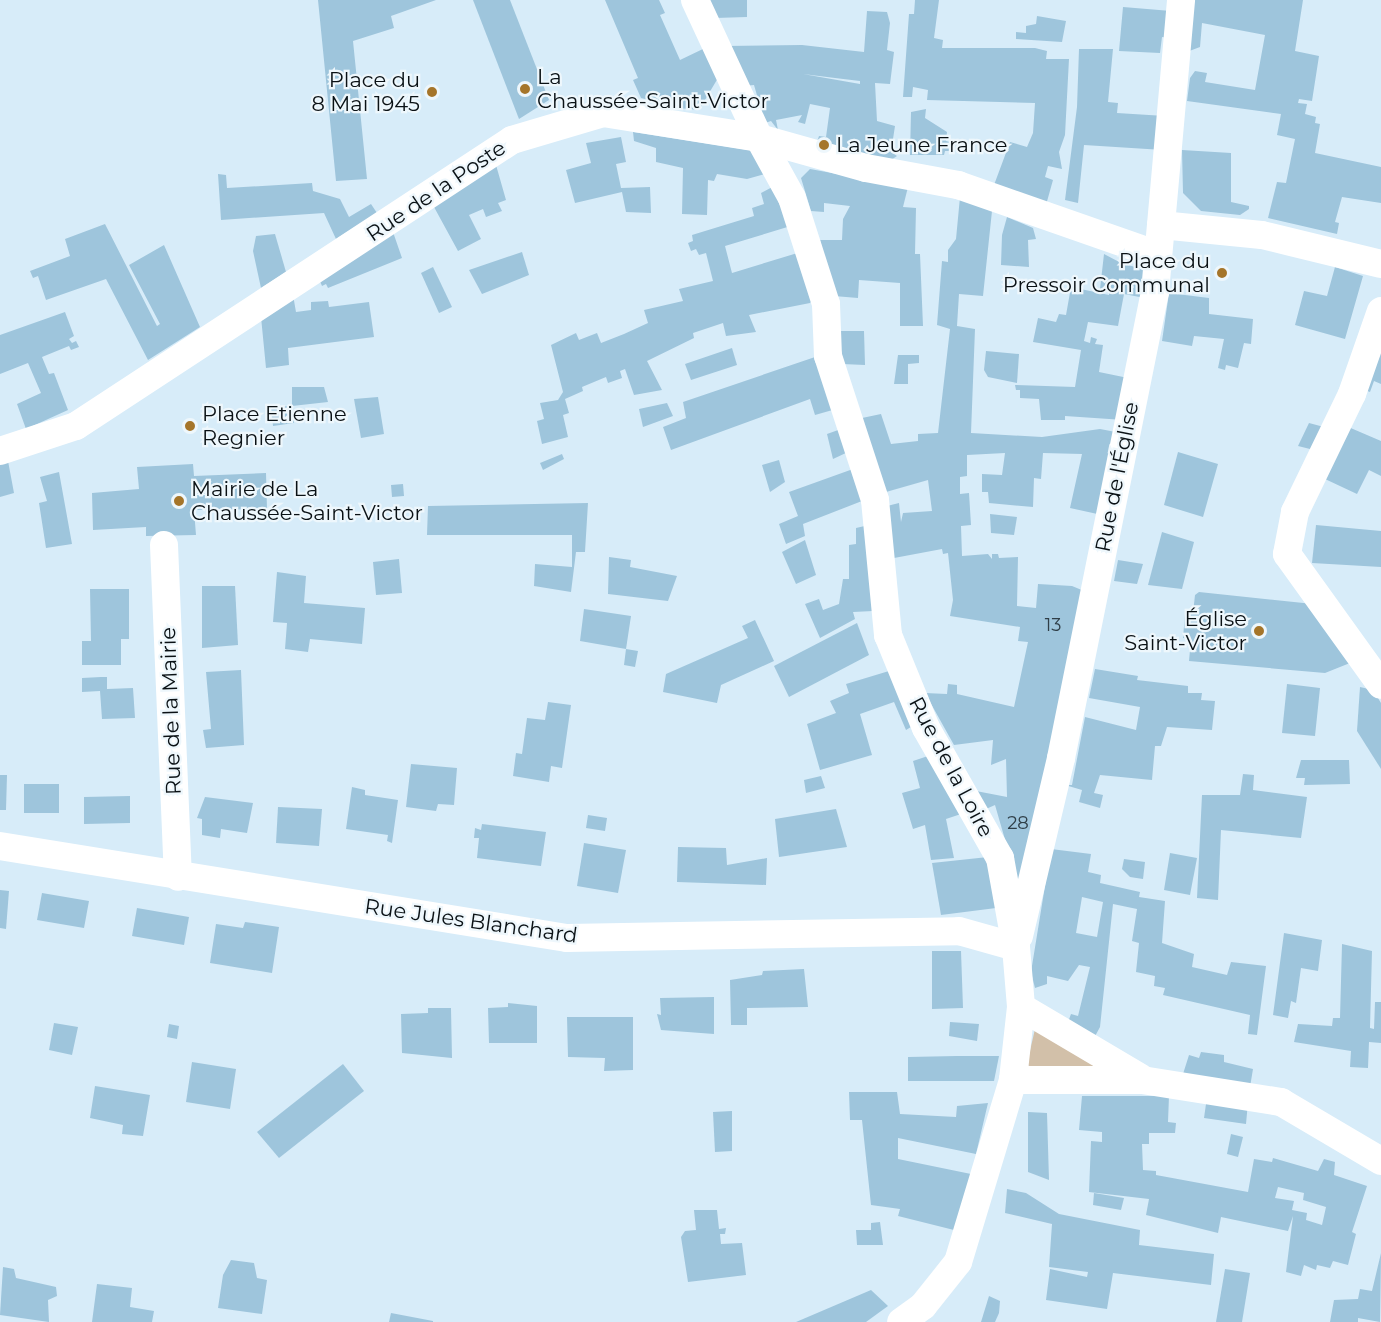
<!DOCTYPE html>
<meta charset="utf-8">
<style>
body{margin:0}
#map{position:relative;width:1381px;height:1322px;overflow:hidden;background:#d7ecf9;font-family:Montserrat,sans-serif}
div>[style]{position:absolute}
.green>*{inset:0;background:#d2c0a9}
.building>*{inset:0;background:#9ec5dc}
.minor>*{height:28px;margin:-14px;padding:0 14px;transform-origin:14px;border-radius:14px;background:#fff}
.dots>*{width:16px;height:16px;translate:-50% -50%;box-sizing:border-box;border:3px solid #eef7fc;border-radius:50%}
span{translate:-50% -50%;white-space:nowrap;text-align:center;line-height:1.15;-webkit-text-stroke:4.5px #eef7fc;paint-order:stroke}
.number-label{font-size:18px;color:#2f3e47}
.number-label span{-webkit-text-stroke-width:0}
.poi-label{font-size:21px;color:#0a1115}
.left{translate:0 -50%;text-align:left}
.right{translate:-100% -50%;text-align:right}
.street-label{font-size:21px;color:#0a1115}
</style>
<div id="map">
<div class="green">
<i style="clip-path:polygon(1035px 1029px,1111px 1073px,1035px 1073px,1027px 1064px)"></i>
</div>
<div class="building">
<i style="clip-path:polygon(318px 0,436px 0,391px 16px,394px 28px,353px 41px,367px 179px,336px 181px)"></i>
<i style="clip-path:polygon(473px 0,510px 0,549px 100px,519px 119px)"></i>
<i style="clip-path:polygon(605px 0,659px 0,665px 13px,660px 15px,680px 60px,705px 48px,718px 78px,699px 110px,659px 106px,657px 102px,641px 98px,633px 80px,638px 78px)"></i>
<i style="clip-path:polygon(707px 0,747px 0,747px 17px,715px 18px)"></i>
<i style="clip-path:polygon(915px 0,939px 0,934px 38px,943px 40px,942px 48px,1035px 48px,1047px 51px,1046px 59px,1069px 59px,1065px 135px,1059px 152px,1062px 169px,1048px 166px,1045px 177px,1053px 180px,1046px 205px,994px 185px,1010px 142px,1027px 147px,1033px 133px,1035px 103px,927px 100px,928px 90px,913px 87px,912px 97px,903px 97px,909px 14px,914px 14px)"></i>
<i style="clip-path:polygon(1188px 0,1303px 0,1295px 51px,1319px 56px,1312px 101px,1299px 99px,1298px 103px,1307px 104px,1305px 114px,1316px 117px,1315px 123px,1320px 124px,1315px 153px,1381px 167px,1381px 203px,1342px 197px,1335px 222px,1339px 223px,1337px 234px,1268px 218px,1277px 182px,1286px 183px,1295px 139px,1277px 135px,1281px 114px,1187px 101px,1190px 78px,1195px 71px,1207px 73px,1205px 82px,1255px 90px,1265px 35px,1202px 23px,1200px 47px,1184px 53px)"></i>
<i style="clip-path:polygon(1123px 7px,1171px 11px,1170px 38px,1162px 37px,1160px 53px,1119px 51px)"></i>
<i style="clip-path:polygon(evenodd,867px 11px,887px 12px,890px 23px,887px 50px,894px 52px,890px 84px,875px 83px,877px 121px,895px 126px,891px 152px,897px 156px,891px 160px,816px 145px,819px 136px,826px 137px,830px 108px,810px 104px,805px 124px,798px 122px,802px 115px,776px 120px,778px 130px,771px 121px,765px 123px,754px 85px,743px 86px,726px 46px,802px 45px,864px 52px,867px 11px,803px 74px,835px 78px,860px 81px,860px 84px,803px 74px)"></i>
<i style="clip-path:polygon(1037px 16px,1066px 21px,1062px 42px,1016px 39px,1016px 32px,1026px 33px,1026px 26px,1036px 24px)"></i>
<i style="clip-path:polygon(1079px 49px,1113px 49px,1108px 102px,1118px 103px,1117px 113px,1165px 116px,1163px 150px,1084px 145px,1078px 203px,1065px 200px,1077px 107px)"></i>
<i style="clip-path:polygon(926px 109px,925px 118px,947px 132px,946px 141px,953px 143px,952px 151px,945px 151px,944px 155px,910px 155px,911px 112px)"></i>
<i style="clip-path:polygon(633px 132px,761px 152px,772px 172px,747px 179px,717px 174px,714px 181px,708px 180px,707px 215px,682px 214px,683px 168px,656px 162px,656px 148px,634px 141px)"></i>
<i style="clip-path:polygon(621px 137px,626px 162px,616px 164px,621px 188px,650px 187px,651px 213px,626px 212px,622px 192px,575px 203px,566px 170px,591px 163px,586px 143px)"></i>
<i style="clip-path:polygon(1182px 150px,1231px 153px,1231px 202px,1249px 206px,1249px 209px,1240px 215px,1201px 211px,1183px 193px)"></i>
<i style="clip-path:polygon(496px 165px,506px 200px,498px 203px,502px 211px,486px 217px,483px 209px,469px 215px,481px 239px,458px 251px,434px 207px)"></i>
<i style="clip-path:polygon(810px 169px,908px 187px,903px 207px,916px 208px,915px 254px,920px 254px,923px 326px,900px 326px,900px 283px,859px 280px,858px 298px,834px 296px,820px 240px,842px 240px,843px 219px,850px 206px,824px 203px,824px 212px,811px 211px,801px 178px)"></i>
<i style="clip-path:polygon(218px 174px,226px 175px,227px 188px,312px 183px,313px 191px,340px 199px,349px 217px,371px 204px,377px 213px,336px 239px,324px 213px,221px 220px)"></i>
<i style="clip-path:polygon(778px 184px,794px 225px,725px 246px,732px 273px,804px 251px,814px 298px,810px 303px,749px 315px,756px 332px,726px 336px,723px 323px,693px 333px,694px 338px,647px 361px,662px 390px,634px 395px,625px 369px,620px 371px,622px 378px,608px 383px,606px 377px,582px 387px,583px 391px,565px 399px,569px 413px,563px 415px,568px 437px,542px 444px,537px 421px,544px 419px,540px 403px,558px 400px,563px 392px,551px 345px,576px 333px,579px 340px,597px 333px,601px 343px,624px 334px,648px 323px,644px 310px,683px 301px,679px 289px,713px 281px,706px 253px,699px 255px,696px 249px,691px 251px,688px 243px,693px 241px,692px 235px,754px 216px,752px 208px,764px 204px,761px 193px)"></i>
<i style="clip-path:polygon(960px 197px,992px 211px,983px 296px,959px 294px,957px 326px,975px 329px,971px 433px,1042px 437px,1100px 429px,1121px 433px,1102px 515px,1070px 508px,1082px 454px,1043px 453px,1041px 479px,1034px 478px,1033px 507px,989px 503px,988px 492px,982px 492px,982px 474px,1002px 475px,1005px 453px,967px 455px,967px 476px,960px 477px,960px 494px,969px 493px,971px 525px,961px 526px,962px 556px,988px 554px,992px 559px,992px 554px,998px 554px,999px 558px,1018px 557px,1017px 606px,1036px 608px,1038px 584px,1072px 586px,1089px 593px,1031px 880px,1017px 881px,995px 805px,986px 809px,976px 791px,1007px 797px,1006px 759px,991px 765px,993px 740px,954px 745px,925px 693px,947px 694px,948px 684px,957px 685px,957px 694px,1014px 707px,1028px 642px,1018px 641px,1020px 627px,950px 616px,953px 600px,948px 553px,943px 554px,942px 549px,894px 558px,887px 506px,899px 503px,901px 522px,903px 513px,932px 511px,928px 480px,886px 492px,862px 418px,881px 414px,891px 444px,918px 441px,918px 434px,938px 433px,950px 329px,937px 325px,942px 261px,948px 262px,948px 250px,956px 239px)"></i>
<i style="clip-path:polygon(1007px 217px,1033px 228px,1036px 239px,1028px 240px,1029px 267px,1001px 265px,1002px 235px)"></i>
<i style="clip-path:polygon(105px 224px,157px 326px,160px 324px,129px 265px,164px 245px,200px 327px,148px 360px,106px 279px,46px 300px,38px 276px,33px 278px,30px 271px,70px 256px,65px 239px)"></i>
<i style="clip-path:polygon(393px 232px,402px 258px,328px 288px,326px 284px,322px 286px,319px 279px)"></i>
<i style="clip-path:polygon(275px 234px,286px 272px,261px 288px,253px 251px,256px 236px)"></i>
<i style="clip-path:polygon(522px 252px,529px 275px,482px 294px,469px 270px)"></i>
<i style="clip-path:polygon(1104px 254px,1123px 264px,1152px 271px,1150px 299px,1124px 294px,1118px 326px,1088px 322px,1084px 341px,1090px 343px,1091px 337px,1097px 339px,1095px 344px,1103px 345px,1099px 372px,1133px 379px,1124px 420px,1065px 416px,1065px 420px,1041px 420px,1039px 399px,1020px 398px,1020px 390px,1016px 390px,1015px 385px,1075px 387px,1081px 350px,1033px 342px,1038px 318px,1056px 322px,1059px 314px,1066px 315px,1071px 287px,1109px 295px,1109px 291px,1100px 289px)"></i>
<i style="clip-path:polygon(433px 267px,452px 307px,439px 313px,421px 273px)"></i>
<i style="clip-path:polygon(1335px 267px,1363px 276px,1345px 339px,1295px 325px,1304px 291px,1327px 296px)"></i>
<i style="clip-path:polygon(1169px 293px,1209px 298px,1209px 314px,1253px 319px,1251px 344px,1244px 343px,1238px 368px,1226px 365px,1225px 370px,1218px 368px,1224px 339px,1194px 336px,1192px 346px,1162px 341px)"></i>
<i style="clip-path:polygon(293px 295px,296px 312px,311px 310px,311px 302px,328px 301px,329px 307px,369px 302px,374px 337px,288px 348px,289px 365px,266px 368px,261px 317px)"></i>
<i style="clip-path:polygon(65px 312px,74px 336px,69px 339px,72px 343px,76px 341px,79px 347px,71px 350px,69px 346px,42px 357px,49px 374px,54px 373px,68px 410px,26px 429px,17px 404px,41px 393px,28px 363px,0 374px,0 335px)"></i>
<i style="clip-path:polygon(836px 331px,864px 331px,865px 365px,842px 364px)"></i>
<i style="clip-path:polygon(1381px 347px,1381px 384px,1374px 381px,1370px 392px,1362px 389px)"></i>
<i style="clip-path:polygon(732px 348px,737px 365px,691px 380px,685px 364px)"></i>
<i style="clip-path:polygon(986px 351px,1019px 354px,1017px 383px,988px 377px,984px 370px)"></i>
<i style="clip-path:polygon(821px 355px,836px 409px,815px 415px,810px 399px,671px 450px,663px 427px,686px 418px,683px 402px)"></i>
<i style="clip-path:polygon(898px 355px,919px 355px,919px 363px,908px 364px,908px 384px,894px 384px)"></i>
<i style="clip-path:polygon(292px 387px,324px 387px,328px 402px,292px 406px,294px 423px,273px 426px,271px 407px,292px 406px)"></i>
<i style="clip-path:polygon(378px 397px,384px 434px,361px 438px,354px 399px)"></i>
<i style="clip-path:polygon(667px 403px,673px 416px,643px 427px,639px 409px)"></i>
<i style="clip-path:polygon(1309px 423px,1324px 427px,1314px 450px,1298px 446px)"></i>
<i style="clip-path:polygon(1346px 426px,1381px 441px,1381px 476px,1369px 470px,1357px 494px,1325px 479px)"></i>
<i style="clip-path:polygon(841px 429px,848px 452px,833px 459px,827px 434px)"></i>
<i style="clip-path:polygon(1178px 452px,1218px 464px,1203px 517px,1164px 505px)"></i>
<i style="clip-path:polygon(562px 454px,564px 459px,543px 470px,540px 463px)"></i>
<i style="clip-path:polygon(779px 460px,785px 482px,770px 492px,762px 465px)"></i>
<i style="clip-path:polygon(8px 461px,14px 493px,0 497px,0 463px)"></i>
<i style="clip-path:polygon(193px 464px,194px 476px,266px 473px,267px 509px,194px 510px,196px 535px,146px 536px,146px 527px,93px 530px,92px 493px,139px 489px,137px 467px)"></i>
<i style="clip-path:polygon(853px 469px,862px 501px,803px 524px,805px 536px,786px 544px,779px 524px,798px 516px,789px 492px)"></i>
<i style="clip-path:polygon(59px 472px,72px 544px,46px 548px,39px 503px,47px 501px,40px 477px)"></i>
<i style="clip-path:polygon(403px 484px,404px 496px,392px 497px,391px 485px)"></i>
<i style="clip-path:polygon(588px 503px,585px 552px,576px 552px,571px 592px,534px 586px,535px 564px,572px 567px,572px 535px,427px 535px,428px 506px)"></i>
<i style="clip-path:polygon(990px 514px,1017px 517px,1014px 535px,991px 533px)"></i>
<i style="clip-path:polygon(869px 525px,873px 611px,853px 612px,855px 619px,820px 638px,805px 604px,819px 599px,823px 610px,839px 604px,843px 579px,849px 579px,849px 545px,856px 544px,856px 528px)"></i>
<i style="clip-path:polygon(1316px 525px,1381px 531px,1381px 567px,1312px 563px)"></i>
<i style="clip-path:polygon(1162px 532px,1194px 542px,1182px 589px,1148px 585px)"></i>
<i style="clip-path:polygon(805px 540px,816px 575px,796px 584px,782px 552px)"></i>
<i style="clip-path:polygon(609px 557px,631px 560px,630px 567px,677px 576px,668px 601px,608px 594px)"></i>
<i style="clip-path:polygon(399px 559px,402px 593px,376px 595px,373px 562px)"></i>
<i style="clip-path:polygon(1118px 560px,1143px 564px,1137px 584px,1114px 581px)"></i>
<i style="clip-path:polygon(277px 572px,306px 576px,304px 603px,365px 608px,362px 644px,310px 639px,308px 652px,285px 649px,287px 623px,273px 622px)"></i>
<i style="clip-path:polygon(202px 586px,235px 586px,238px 645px,202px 648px)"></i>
<i style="clip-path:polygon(90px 589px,129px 589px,129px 639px,121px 639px,121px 665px,82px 665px,82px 641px,91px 641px)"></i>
<i style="clip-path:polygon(1199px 592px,1313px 604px,1355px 661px,1325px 673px,1189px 661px,1191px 639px,1183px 638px,1185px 614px,1193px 613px,1195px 595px)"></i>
<i style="clip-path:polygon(584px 609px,631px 616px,626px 649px,580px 641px)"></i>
<i style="clip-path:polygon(755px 620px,774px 661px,721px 685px,717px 703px,663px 692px,666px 674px,748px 638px,742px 626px)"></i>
<i style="clip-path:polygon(857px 623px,869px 655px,789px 697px,774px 666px)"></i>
<i style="clip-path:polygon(626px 649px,638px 651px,635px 667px,624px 665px)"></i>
<i style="clip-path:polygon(1095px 669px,1138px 676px,1137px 680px,1188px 686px,1188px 693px,1202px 693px,1201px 700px,1215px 701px,1212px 730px,1167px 727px,1161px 746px,1155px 746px,1152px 780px,1100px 775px,1094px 793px,1103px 795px,1100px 808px,1079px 802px,1082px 790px,1065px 785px,1072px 785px,1085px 717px,1136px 730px,1140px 707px,1089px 698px)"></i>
<i style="clip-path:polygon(241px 670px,244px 745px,206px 748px,203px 730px,211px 729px,206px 672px)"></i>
<i style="clip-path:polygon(889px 671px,911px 727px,906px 730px,894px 702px,860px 714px,872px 755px,820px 770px,807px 724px,836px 713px,830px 701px,849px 693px,846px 684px)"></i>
<i style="clip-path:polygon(101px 677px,107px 677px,107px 689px,133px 688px,135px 718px,102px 719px,100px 691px,82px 692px,82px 678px)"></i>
<i style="clip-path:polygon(1287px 684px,1320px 688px,1315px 736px,1282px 733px)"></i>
<i style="clip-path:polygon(1360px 687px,1373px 690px,1381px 703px,1381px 769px,1357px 731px)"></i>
<i style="clip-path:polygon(548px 702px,571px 705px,562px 768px,551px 766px,549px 782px,513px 776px,516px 753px,522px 754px,527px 718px,545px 720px)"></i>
<i style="clip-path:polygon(931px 755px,964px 813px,946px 819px,954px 858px,931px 860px,925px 825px,913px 829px,902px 793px,920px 788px,913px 761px)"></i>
<i style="clip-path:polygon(1301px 760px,1349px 760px,1350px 784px,1304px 785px,1305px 778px,1296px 778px)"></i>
<i style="clip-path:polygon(411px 764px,457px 768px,454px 805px,438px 804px,436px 811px,406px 807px)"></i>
<i style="clip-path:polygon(1243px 774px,1254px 775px,1253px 790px,1307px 797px,1301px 838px,1221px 830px,1218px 900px,1197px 898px,1202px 795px,1240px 795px)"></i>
<i style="clip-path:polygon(0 775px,7px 775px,6px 810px,0 810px)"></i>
<i style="clip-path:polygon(821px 776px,825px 788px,806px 793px,804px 780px)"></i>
<i style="clip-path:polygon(24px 784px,59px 784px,59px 813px,24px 813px)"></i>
<i style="clip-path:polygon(352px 787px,365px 790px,365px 795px,398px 800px,392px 843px,387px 841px,388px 835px,346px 829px)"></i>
<i style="clip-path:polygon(130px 796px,130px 823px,84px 824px,84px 797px)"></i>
<i style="clip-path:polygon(205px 797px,253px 803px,247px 833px,221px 829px,220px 838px,202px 835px,202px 819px,197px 818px)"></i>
<i style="clip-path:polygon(278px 807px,322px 809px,319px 846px,276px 843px)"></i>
<i style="clip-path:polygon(836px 809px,847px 847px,779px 857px,775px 819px)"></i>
<i style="clip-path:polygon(588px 815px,607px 818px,605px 831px,586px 828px)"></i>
<i style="clip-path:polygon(482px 824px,546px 832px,541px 866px,477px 858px,479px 838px,474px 838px,475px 828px,481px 830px)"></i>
<i style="clip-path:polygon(584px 843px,626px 850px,618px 893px,577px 886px)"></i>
<i style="clip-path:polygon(678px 847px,726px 848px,727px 865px,767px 858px,766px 885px,677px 882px)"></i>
<i style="clip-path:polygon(evenodd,1051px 849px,1091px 854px,1088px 872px,1101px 875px,1100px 883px,1140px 892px,1139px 897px,1165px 901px,1162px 943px,1194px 954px,1192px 967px,1227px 975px,1231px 962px,1266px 966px,1257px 1035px,1248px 1034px,1250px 1015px,1163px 995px,1165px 988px,1154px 986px,1155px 976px,1136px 972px,1139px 943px,1132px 941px,1137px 909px,1113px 904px,1100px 1027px,1093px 1040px,1067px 1025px,1071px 1014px,1078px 1016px,1090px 967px,1079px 965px,1068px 981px,1047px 976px,1047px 984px,1035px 988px,1031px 972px,1051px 849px,1082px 897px,1103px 902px,1097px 937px,1076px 933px,1082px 897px)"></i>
<i style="clip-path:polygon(1170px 853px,1197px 858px,1190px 895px,1164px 890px)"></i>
<i style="clip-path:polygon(988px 857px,996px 908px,941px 915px,932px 863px)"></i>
<i style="clip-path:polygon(1124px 859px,1145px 862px,1143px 879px,1130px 877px,1122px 869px)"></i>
<i style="clip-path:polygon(0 890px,9px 891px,6px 929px,0 928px)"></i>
<i style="clip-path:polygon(42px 893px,89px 901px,84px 928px,37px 920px)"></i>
<i style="clip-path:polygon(137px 908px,189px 917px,184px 945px,132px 936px)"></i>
<i style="clip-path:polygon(245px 922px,279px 927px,272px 973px,210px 963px,216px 924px,243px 928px)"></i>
<i style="clip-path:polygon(1284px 933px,1322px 940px,1318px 971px,1301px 968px,1296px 1003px,1291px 1001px,1288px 1018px,1273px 1015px)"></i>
<i style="clip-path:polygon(1342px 944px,1372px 951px,1370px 1028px,1374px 1029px,1375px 1002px,1381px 1002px,1381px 1043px,1369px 1042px,1368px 1068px,1350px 1067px,1351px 1051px,1294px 1042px,1298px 1024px,1332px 1026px,1333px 1018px,1340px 1018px)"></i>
<i style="clip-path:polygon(932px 951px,961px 951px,963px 1008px,932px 1009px)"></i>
<i style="clip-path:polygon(804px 969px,808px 1007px,747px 1008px,747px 1025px,731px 1025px,730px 980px,762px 975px,763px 971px)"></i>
<i style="clip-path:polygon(714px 997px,714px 1034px,661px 1030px,657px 1014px,661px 1015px,660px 998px)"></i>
<i style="clip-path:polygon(508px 1003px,537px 1006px,537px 1043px,489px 1043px,488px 1008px,508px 1007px)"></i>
<i style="clip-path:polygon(428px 1008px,451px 1008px,452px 1058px,402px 1053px,401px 1014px,428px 1013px)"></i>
<i style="clip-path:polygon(567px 1017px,633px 1017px,633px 1070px,604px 1071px,605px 1058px,568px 1057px)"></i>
<i style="clip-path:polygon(950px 1022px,979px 1024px,977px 1041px,949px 1036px)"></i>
<i style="clip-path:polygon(54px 1023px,78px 1027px,72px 1055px,49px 1050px)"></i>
<i style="clip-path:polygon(169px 1024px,179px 1026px,177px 1039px,167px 1037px)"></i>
<i style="clip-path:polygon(1201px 1052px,1224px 1055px,1224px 1062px,1253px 1069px,1250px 1087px,1183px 1074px,1189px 1055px,1199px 1058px)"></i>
<i style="clip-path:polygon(957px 1056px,999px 1056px,994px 1081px,908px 1081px,908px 1057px)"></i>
<i style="clip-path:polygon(192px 1062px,236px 1069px,230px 1109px,186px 1102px)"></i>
<i style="clip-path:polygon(343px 1064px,364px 1091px,279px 1158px,257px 1132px)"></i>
<i style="clip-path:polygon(95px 1086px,150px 1095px,143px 1136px,122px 1134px,123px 1125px,90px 1118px)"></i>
<i style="clip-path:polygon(849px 1092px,897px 1092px,900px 1114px,956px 1117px,957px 1106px,988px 1103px,976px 1154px,898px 1138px,898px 1159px,971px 1174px,954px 1230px,898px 1216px,900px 1209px,871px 1205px,862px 1120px,850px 1120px)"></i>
<i style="clip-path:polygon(evenodd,1082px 1096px,1169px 1096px,1168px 1122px,1176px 1123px,1175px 1133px,1149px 1133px,1149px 1144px,1142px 1144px,1143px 1170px,1156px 1171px,1156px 1175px,1248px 1192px,1254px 1159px,1272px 1162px,1273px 1158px,1318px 1171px,1324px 1159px,1335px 1162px,1334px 1175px,1367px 1186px,1352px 1232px,1356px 1234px,1348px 1265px,1333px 1261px,1330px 1268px,1317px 1265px,1316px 1270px,1304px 1265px,1301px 1276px,1286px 1272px,1293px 1216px,1288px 1231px,1221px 1217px,1218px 1233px,1146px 1215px,1149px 1199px,1089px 1192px,1091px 1141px,1102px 1142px,1102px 1132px,1079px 1130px,1082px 1096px,1278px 1187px,1304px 1193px,1303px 1200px,1326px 1207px,1322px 1225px,1306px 1220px,1307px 1213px,1292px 1210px,1294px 1201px,1275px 1198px,1278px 1187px)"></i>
<i style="clip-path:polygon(1207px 1097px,1248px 1102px,1246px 1124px,1204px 1118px)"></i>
<i style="clip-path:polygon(732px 1111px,732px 1151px,715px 1152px,713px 1112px)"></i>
<i style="clip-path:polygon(1028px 1112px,1047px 1113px,1049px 1180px,1028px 1172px)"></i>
<i style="clip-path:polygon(1231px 1134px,1243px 1137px,1238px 1157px,1227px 1154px)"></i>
<i style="clip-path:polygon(1007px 1189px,1026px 1193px,1059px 1214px,1140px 1230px,1139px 1245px,1214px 1254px,1211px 1285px,1113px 1273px,1107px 1309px,1046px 1300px,1050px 1269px,1087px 1277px,1088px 1272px,1049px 1267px,1052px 1224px,1005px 1213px)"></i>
<i style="clip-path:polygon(1094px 1193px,1124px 1198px,1121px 1210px,1093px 1205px)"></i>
<i style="clip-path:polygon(694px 1210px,717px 1210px,719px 1229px,726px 1228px,725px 1234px,720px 1234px,721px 1244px,742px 1243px,746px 1275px,688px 1282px,681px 1237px,685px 1231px,696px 1230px)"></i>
<i style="clip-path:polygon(880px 1222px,883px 1245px,857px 1245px,856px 1230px,871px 1230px,871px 1223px)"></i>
<i style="clip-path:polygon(1381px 1253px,1380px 1322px,1358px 1318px,1358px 1322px,1330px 1322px,1334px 1300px,1358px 1299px,1360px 1289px,1372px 1291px)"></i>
<i style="clip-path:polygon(231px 1260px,254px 1263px,257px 1278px,267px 1280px,262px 1314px,218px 1308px,223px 1275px)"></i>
<i style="clip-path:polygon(3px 1267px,14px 1269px,16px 1278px,56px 1287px,57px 1296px,48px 1300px,49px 1322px,0 1315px)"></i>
<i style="clip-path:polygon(1225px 1269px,1250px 1273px,1242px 1322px,1216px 1322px)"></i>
<i style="clip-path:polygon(97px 1284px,132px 1288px,130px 1307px,154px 1311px,152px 1322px,92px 1322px)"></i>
<i style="clip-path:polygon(871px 1290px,888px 1306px,866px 1322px,796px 1322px)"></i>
<i style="clip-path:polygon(989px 1296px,1000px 1301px,999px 1313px,995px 1322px,981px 1322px)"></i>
<i style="clip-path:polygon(391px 1313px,433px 1321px,433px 1322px,389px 1322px)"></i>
</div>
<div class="minor">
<i style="left:695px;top:0;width:152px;rotate:65.1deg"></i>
<i style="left:759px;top:138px;width:68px;rotate:61.2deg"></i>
<i style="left:792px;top:198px;width:111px;rotate:72.2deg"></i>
<i style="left:826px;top:304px;width:52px;rotate:87.8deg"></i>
<i style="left:828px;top:356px;width:151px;rotate:71.9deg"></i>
<i style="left:875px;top:500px;width:136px;rotate:84.5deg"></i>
<i style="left:888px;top:635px;width:100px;rotate:67.8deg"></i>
<i style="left:926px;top:728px;width:150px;rotate:60.4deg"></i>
<i style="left:1000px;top:858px;width:90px;rotate:79.8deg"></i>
<i style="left:1016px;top:947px;width:60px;rotate:85.2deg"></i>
<i style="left:1021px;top:1007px;width:73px;rotate:96.3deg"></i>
<i style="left:1013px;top:1080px;width:190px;rotate:106.8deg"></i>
<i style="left:958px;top:1262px;width:56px;rotate:128.5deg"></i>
<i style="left:923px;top:1306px;width:27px;rotate:144deg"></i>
<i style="left:1161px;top:225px;width:101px;rotate:5.7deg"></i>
<i style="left:1262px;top:235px;width:122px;rotate:13.7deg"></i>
<i style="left:1381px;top:311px;width:88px;rotate:109.3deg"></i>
<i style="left:1352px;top:394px;width:131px;rotate:115.8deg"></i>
<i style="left:1295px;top:512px;width:43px;rotate:100.8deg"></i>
<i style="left:1287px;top:554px;width:161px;rotate:54.3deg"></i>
<i style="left:0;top:451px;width:80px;rotate:-18.2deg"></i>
<i style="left:76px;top:426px;width:521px;rotate:-33.26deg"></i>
<i style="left:512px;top:140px;width:95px;rotate:-16.5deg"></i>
<i style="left:603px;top:113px;width:158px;rotate:9.1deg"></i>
<i style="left:759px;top:138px;width:111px;rotate:15.7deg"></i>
<i style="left:866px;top:168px;width:94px;rotate:10.5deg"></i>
<i style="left:958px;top:185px;width:212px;rotate:19.3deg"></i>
<i style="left:164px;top:545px;width:332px;rotate:87.6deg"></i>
<i style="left:0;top:846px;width:574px;rotate:9.22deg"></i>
<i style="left:567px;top:938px;width:392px;rotate:-1deg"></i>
<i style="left:959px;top:931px;width:59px;rotate:15.7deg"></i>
<i style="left:1019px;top:936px;width:183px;rotate:-76.7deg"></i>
<i style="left:1061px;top:758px;width:475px;rotate:-78.6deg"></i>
<i style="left:1155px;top:292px;width:293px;rotate:-84.9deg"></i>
<i style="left:1021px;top:1007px;width:139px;rotate:30.6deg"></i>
<i style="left:1013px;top:1080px;width:129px"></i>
<i style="left:1142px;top:1080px;width:141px;rotate:9deg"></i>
<i style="left:1281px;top:1102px;width:116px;rotate:30.5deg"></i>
</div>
<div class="dots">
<i style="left:525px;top:89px;background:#a5752a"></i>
<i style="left:432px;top:92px;background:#a5752a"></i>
<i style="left:824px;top:145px;background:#a5752a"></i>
<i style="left:1222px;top:273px;background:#a5752a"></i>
<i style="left:190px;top:426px;background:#a5752a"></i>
<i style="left:179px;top:501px;background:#a5752a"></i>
<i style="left:1259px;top:631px;background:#a5752a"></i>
</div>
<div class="number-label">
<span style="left:1053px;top:625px">13</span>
<span style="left:1018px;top:823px">28</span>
</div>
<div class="poi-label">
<span class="left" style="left:537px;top:89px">La<br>Chaussée-Saint-Victor</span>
<span class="right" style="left:420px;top:92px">Place du<br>8 Mai 1945</span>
<span class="left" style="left:836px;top:145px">La Jeune France</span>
<span class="right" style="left:1210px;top:273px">Place du<br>Pressoir Communal</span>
<span class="left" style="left:202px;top:426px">Place Etienne<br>Regnier</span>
<span class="left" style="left:191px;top:501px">Mairie de La<br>Chaussée-Saint-Victor</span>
<span class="right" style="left:1247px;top:631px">Église<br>Saint-Victor</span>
</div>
<div class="street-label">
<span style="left:436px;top:191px;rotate:-34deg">Rue de la Poste</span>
<span style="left:1117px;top:477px;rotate:-79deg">Rue de l'Église</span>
<span style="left:171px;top:711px;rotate:-92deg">Rue de la Mairie</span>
<span style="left:951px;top:767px;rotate:62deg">Rue de la Loire</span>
<span style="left:471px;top:921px;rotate:8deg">Rue Jules Blanchard</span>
</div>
</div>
